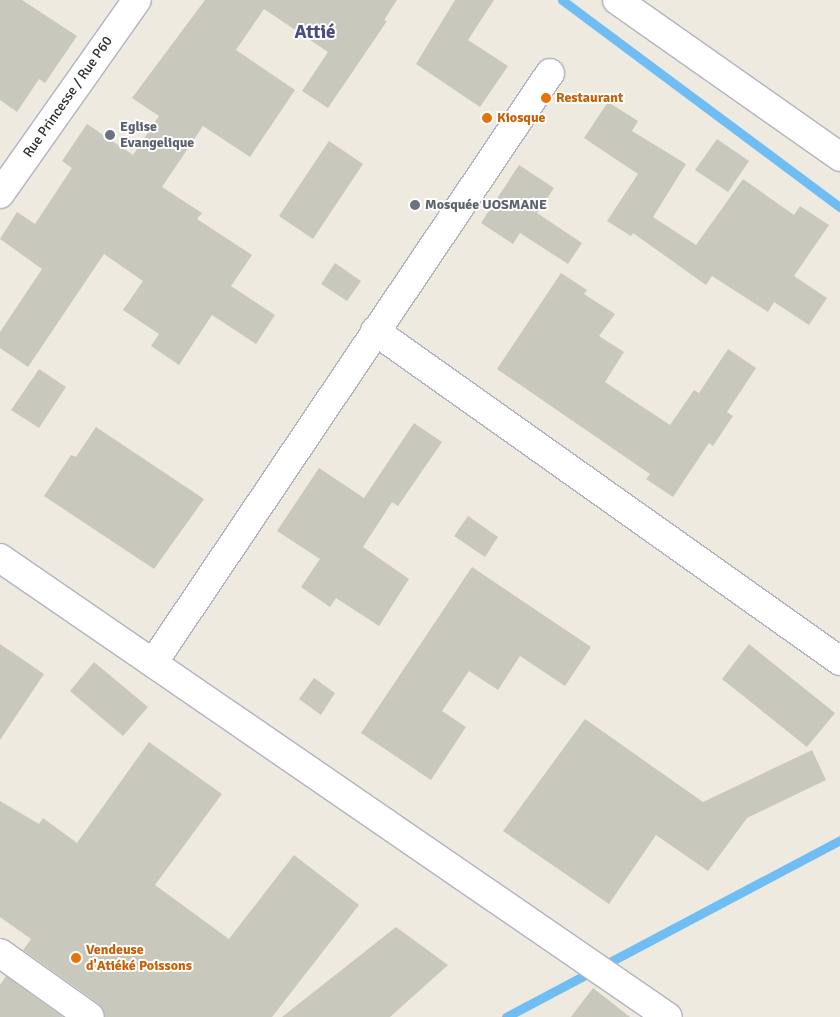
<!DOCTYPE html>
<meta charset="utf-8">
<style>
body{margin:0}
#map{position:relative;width:840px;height:1017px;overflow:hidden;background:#eeeadf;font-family:Signika,sans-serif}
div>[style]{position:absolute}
.stream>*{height:9px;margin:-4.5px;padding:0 4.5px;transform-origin:4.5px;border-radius:4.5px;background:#6fbdf3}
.building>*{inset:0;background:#c9c8bd}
.roads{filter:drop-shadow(1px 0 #b2b3c0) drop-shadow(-1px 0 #b2b3c0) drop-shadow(0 1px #b2b3c0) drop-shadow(0 -1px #b2b3c0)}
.street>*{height:28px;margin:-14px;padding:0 14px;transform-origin:14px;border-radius:14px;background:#fff}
.secondary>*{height:28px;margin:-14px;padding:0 14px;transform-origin:14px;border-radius:14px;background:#fff}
.dots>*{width:14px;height:14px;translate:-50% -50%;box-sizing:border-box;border:2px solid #fff;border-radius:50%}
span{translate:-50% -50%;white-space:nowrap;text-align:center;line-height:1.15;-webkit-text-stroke:4px #fff;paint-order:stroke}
.street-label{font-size:14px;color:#2c2c2c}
.food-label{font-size:14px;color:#c56008;font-weight:700}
.left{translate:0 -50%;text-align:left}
.worship-label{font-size:14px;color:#5b616d;font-weight:700}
.district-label{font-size:19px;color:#4b4c7f;font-weight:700}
</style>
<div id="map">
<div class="stream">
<i style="left:562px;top:0;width:347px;rotate:36.7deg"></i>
<i style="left:506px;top:1017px;width:378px;rotate:-27.9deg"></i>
</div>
<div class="building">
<i style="clip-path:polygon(0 0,22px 0,77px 36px,45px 83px,39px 79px,17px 112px,0 100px)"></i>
<i style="clip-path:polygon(205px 0,397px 0,384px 20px,387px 21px,328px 108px,302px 91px,328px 52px,264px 9px,236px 50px,295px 90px,250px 157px,203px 126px,162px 187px,202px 213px,197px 219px,252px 255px,231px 286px,275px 315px,256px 344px,212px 315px,179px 365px,151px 346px,159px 334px,123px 310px,143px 281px,104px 254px,28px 367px,0 348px,0 332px,42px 269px,0 239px,17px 212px,35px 224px,72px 168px,62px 161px,87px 124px,133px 155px,159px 116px,132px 98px)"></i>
<i style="clip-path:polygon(455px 0,494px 0,468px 40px,508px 66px,480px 107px,416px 64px)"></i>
<i style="clip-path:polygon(608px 102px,638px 121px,632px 131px,686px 164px,653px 217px,696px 245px,743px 179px,794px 215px,800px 206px,829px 225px,794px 276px,827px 298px,809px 325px,774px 302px,768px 312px,712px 276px,706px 285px,633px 233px,631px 236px,607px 221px,638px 174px,584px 138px)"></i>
<i style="clip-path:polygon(717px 139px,749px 161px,728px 192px,695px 170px)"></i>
<i style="clip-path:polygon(329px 141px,363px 164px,313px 239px,279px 216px)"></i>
<i style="clip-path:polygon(519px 165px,554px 188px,537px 213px,582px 243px,568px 264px,520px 233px,513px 244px,481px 223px)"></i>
<i style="clip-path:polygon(335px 263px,361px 281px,347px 301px,321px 284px)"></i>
<i style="clip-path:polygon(561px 273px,587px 290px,584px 294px,615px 314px,599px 336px,624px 352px,605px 382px,670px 425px,694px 390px,699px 393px,728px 349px,756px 368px,727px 412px,733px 416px,713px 446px,709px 443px,673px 497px,646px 479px,650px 474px,497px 369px)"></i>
<i style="clip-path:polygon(39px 369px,66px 387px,39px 428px,11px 410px)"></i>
<i style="clip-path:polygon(414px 423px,442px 442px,398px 506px,392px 502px,363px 547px,409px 579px,379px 626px,336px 598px,330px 607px,301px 587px,320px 559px,277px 531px,319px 468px,364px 498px)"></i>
<i style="clip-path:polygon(96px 427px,204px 499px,154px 569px,44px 496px,71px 455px,76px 457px)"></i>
<i style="clip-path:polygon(468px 516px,498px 537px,485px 557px,454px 536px)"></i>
<i style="clip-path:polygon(472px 567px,591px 647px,565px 686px,520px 656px,498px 690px,469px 671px,442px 711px,466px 727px,431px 780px,361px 733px)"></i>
<i style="clip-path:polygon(0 644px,44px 674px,0 740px)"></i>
<i style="clip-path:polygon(749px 644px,835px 713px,807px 747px,722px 679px)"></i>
<i style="clip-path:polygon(94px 662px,148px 707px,123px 736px,70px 691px)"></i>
<i style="clip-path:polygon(314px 678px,335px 693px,321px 715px,299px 699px)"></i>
<i style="clip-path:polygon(585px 719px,703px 802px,812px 750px,826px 780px,747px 818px,708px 871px,656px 835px,609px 904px,503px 831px)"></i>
<i style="clip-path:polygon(149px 742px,222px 794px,155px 885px,229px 939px,294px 855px,359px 905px,272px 1017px,105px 1017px,99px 1004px,23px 950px,31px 939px,0 917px,0 801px,39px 824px,43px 818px,77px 843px)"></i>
<i style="clip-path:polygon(396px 927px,448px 965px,390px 1017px,282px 1017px)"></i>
<i style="clip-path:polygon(6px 976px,63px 1017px,0 1017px,0 985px)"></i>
<i style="clip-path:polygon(593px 988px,630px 1017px,571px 1017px)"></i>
</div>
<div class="roads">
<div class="street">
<i style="left:617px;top:0;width:273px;rotate:35.1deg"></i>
<i style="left:375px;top:331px;width:570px;rotate:35.36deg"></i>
<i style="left:0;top:558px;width:810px;rotate:34.49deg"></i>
<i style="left:153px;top:663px;width:711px;rotate:-56.06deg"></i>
<i style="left:0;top:953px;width:110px;rotate:35.4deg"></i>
</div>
<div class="secondary">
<i style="left:0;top:194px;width:237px;rotate:-54.8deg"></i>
</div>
</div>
<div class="dots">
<i style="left:546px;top:98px;background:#e8710a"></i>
<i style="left:487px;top:118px;background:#e8710a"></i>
<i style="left:110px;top:135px;background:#6b7280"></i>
<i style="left:415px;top:205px;background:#6b7280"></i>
<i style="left:76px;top:958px;background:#e8710a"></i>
</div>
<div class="street-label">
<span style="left:68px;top:97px;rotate:-55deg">Rue Princesse / Rue P60</span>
</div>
<div class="food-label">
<span class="left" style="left:556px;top:98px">Restaurant</span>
<span class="left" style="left:497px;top:118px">Kiosque</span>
<span class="left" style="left:86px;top:958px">Vendeuse<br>d'Atiéké Poissons</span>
</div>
<div class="worship-label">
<span class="left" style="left:120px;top:135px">Eglise<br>Evangelique</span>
<span class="left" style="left:425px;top:205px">Mosquée UOSMANE</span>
</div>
<div class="district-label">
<span style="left:315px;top:33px">Attié</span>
</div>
</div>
